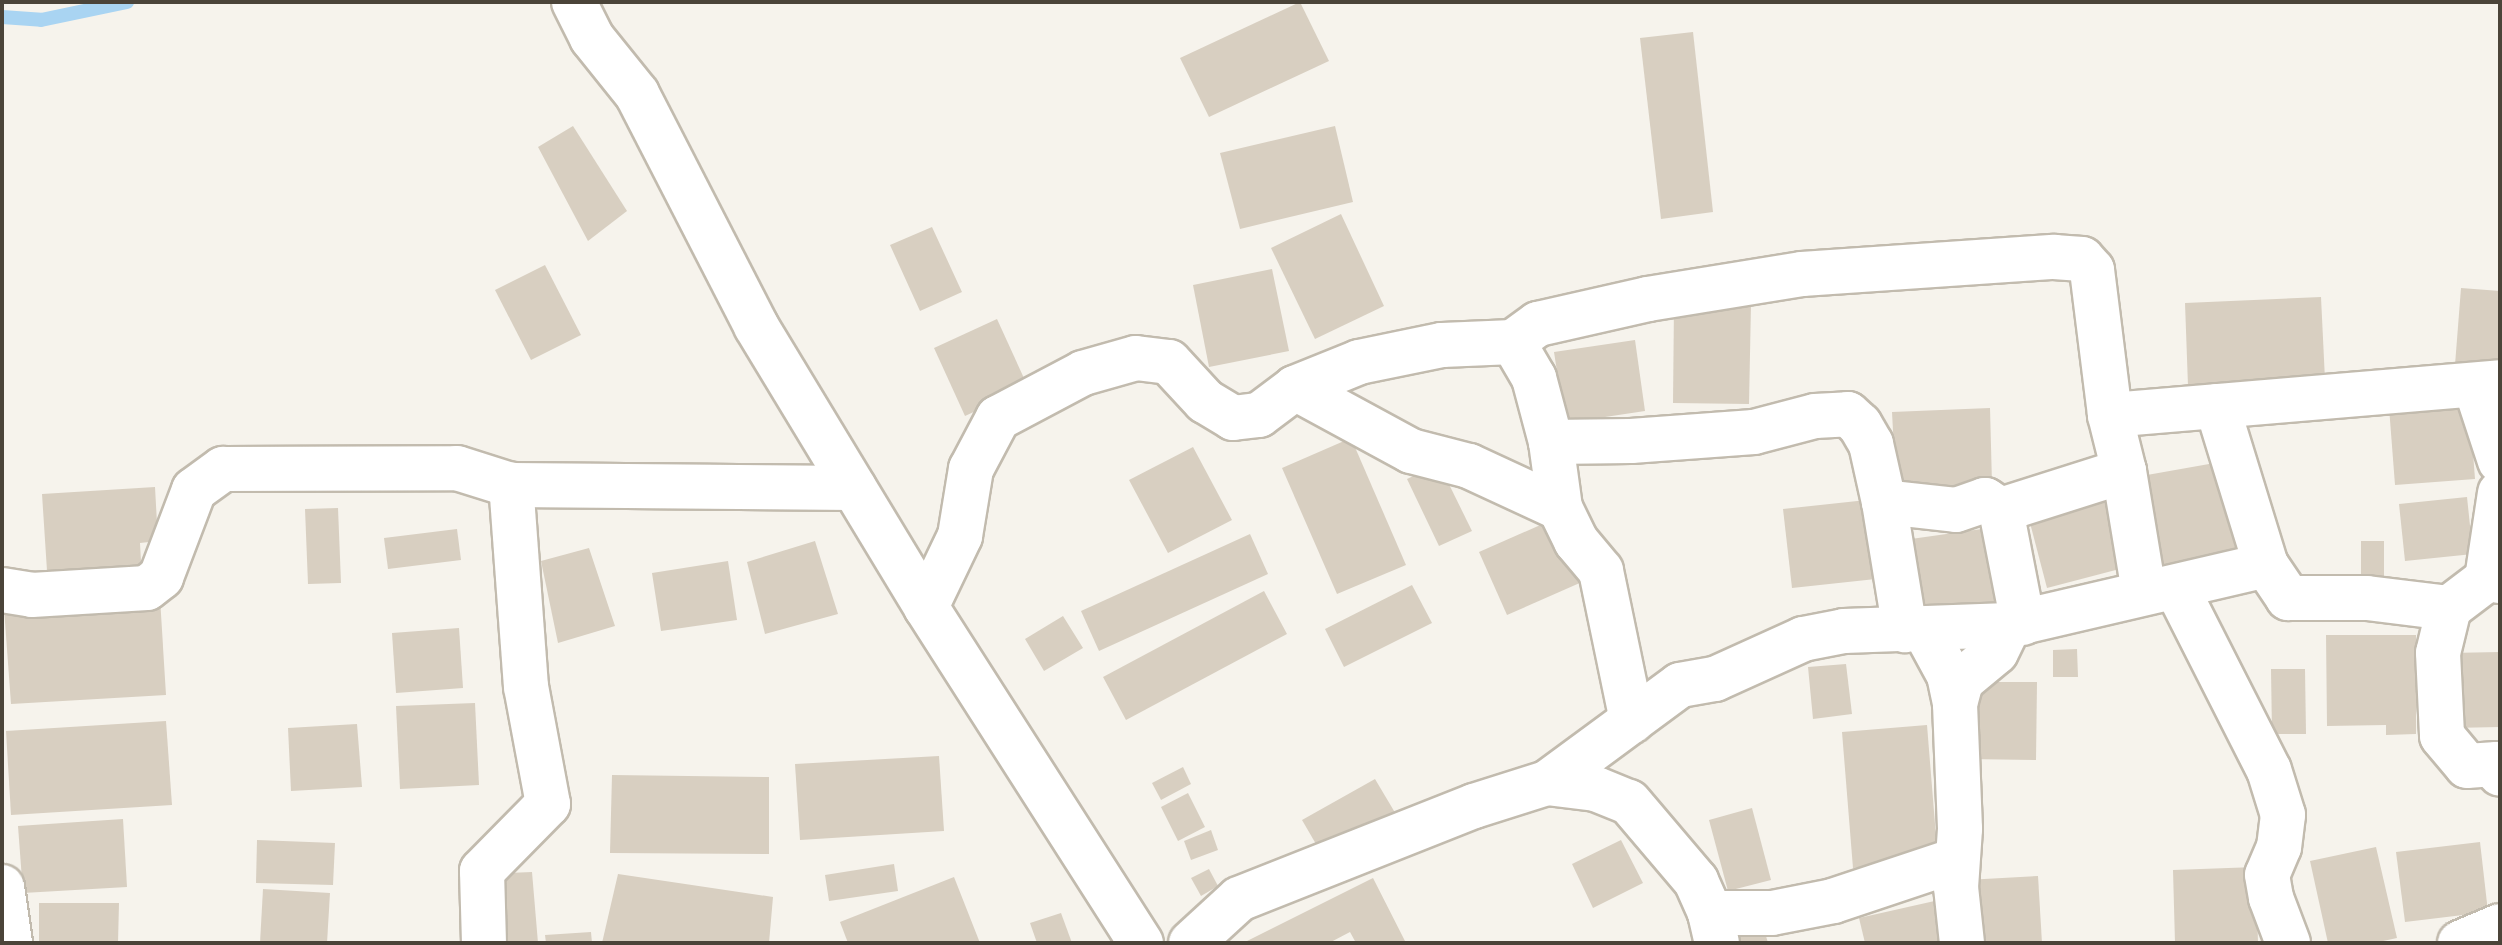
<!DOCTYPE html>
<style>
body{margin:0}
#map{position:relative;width:2502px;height:945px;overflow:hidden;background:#f6f3ec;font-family:Raleway,sans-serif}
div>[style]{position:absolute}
.stream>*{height:14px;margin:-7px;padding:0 7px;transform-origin:7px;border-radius:7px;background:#a9d4f2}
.building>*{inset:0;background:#d8cfc1}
.roads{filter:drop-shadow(2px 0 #c2bbae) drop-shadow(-2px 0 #c2bbae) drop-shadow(0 2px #c2bbae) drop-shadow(0 -2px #c2bbae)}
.minor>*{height:44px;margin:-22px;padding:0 22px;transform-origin:22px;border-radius:22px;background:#fff}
span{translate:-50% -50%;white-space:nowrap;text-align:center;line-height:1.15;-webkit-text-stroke:7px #fff;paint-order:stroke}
.frame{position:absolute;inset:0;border:4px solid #4b4439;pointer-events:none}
</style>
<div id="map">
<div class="stream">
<i style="left:2px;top:17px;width:39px;rotate:4deg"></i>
<i style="left:41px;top:20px;width:88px;rotate:-11.8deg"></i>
</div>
<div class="building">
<i style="clip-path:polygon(1300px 2px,1329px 61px,1209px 117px,1180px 58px)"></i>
<i style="clip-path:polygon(1693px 32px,1713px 212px,1661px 219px,1640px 38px)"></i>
<i style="clip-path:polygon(573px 126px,627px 211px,588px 241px,538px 147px)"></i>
<i style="clip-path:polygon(1335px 126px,1353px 202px,1240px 229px,1220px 153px)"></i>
<i style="clip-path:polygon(1341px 214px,1384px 306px,1315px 339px,1271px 248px)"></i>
<i style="clip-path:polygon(932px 227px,962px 292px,920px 311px,890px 245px)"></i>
<i style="clip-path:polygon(545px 265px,581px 335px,531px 360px,495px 290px)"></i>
<i style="clip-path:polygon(1272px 269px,1289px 351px,1209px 367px,1193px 285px)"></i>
<i style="clip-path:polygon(2461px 288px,2500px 291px,2500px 368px,2455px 365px)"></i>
<i style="clip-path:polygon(2321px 297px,2325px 380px,2188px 386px,2185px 303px)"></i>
<i style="clip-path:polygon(1674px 304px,1751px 304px,1749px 404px,1673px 403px)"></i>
<i style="clip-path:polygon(997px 319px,1028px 387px,965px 416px,934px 348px)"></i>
<i style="clip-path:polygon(1635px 340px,1645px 411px,1565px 423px,1554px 352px)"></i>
<i style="clip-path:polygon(2469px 400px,2475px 479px,2395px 485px,2389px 407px)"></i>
<i style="clip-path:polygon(1990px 408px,1992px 484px,1896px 488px,1892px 412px)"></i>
<i style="clip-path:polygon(1351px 438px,1406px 565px,1337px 594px,1282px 468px)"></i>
<i style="clip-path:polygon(1193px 447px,1232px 520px,1168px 553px,1129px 480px)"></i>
<i style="clip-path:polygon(2226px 461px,2241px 554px,2162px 567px,2147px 475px)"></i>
<i style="clip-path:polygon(1439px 464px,1472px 531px,1439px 546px,1407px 479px)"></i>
<i style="clip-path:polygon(155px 487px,158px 541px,140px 543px,142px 580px,48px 586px,42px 494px)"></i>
<i style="clip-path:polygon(2112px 497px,2131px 566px,2047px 588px,2029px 519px)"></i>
<i style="clip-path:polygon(2467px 497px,2473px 554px,2405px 561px,2399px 504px)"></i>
<i style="clip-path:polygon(1876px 499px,1885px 578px,1792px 588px,1783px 509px)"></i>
<i style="clip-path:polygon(338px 508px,341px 583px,308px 584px,305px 509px)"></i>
<i style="clip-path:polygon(1554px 519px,1582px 582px,1507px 615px,1479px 552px)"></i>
<i style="clip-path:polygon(2003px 526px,2013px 601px,1920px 613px,1911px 539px)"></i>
<i style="clip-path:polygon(457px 529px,461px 560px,388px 569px,384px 538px)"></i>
<i style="clip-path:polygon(1250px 534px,1268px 574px,1099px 651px,1081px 611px)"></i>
<i style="clip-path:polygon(815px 541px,838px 614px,765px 634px,747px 562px)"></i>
<i style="clip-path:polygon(2361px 541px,2384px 541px,2384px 584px,2361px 584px)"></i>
<i style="clip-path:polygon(589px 548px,615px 626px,558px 643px,541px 561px)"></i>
<i style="clip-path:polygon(728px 561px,737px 620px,661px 631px,652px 573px)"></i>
<i style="clip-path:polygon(1412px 585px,1432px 623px,1344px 667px,1325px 629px)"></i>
<i style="clip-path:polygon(1264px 591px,1287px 634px,1126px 720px,1103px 677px)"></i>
<i style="clip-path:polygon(160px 598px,166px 695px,11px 704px,4px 608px)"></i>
<i style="clip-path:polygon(1063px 616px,1083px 648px,1044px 671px,1025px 639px)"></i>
<i style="clip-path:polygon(459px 628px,463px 688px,396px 693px,392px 633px)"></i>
<i style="clip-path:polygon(2326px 635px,2416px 635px,2416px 734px,2386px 735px,2386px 725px,2327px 726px)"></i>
<i style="clip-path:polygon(2077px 649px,2078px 677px,2053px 677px,2053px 650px)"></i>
<i style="clip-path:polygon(2500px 652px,2500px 727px,2451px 728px,2449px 653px)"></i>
<i style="clip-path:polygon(1846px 664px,1852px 714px,1813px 719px,1808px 667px)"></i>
<i style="clip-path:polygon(2271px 669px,2305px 669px,2306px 734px,2272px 734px)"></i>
<i style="clip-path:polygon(1968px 682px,2037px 682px,2036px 760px,1967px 759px)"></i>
<i style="clip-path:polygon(475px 703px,479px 785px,400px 789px,396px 706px)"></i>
<i style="clip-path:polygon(166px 721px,172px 805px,11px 815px,6px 731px)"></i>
<i style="clip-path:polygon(357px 724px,362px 787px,291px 791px,288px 728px)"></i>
<i style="clip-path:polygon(1927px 725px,1938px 861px,1853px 868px,1842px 732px)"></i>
<i style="clip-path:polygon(939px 756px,944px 831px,800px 840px,795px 764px)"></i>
<i style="clip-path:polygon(1183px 767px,1191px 784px,1161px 800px,1152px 783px)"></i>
<i style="clip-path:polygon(612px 775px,769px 777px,769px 854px,610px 853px)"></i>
<i style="clip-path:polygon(1375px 779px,1400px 821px,1327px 863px,1302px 820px)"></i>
<i style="clip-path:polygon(1188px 793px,1205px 827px,1178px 841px,1161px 807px)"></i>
<i style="clip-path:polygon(1752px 808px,1771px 880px,1728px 891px,1709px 820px)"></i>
<i style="clip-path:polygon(123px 819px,127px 887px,23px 893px,18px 826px)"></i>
<i style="clip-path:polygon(1211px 830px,1218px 850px,1191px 860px,1184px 841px)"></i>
<i style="clip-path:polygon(257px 840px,335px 843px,333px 885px,256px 883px)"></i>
<i style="clip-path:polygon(1621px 840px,1643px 883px,1593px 908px,1572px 864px)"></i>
<i style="clip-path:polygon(2480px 842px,2488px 912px,2405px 922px,2396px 852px)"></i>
<i style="clip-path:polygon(2376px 847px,2397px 938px,2374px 943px,2328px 943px,2310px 861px)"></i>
<i style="clip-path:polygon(894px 864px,898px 891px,829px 901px,825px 875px)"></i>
<i style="clip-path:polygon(2256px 867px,2258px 943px,2175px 943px,2173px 870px)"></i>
<i style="clip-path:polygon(1209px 869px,1218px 886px,1201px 896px,1191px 878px)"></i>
<i style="clip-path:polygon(532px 872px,538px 943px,471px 943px,465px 875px)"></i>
<i style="clip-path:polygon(618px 874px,773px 897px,769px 943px,602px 943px)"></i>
<i style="clip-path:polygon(2038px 876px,2042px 943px,1969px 943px,1966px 880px)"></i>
<i style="clip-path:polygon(954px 877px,980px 943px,848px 943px,840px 922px)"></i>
<i style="clip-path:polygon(1373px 878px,1406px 943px,1356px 943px,1350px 932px,1329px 943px,1243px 943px)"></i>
<i style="clip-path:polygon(263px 889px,330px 893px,327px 943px,260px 943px)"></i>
<i style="clip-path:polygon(1939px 900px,1950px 943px,1865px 943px,1859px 918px)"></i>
<i style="clip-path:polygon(39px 903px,119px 903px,118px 943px,39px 943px)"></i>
<i style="clip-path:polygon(1061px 913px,1072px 943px,1037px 943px,1030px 923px)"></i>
<i style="clip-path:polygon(1764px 929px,1768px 943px,1731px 943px,1730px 939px)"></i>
<i style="clip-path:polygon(591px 932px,592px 943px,546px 943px,545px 935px)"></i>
</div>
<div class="roads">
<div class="minor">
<i style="left:574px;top:2px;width:40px;rotate:63.4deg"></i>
<i style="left:592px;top:38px;width:72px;rotate:51.2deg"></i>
<i style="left:637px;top:94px;width:261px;rotate:62.8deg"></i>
<i style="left:756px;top:326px;width:328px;rotate:58.8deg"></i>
<i style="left:926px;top:607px;width:399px;rotate:57.4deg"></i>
<i style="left:1513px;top:342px;width:42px;rotate:59.7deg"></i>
<i style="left:1534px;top:378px;width:66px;rotate:75.1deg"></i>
<i style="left:1551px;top:442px;width:67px;rotate:82.2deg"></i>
<i style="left:1560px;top:508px;width:37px;rotate:64deg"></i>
<i style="left:1576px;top:541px;width:39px;rotate:50deg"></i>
<i style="left:1601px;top:571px;width:153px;rotate:78.3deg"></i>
<i style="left:2475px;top:385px;width:80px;rotate:71.8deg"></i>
<i style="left:1295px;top:388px;width:132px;rotate:28.5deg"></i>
<i style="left:1411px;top:451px;width:60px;rotate:14.5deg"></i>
<i style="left:1469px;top:466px;width:100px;rotate:24.8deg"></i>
<i style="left:2217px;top:406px;width:166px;rotate:72.9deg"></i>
<i style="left:2110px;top:415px;width:391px;rotate:-4.8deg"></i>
<i style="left:1551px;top:442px;width:80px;rotate:-0.7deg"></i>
<i style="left:1631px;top:441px;width:123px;rotate:-4.2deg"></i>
<i style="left:1754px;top:432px;width:63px;rotate:-14.7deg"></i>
<i style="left:1815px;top:416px;width:33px;rotate:-3deg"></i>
<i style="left:1848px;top:414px;width:16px;rotate:43deg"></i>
<i style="left:1860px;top:425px;width:22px;rotate:60deg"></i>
<i style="left:1871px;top:444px;width:59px;rotate:77.4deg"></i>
<i style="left:1884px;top:502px;width:72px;rotate:6.3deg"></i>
<i style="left:1956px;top:510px;width:31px;rotate:-19deg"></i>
<i style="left:1985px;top:500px;width:19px;rotate:32deg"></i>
<i style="left:2001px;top:510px;width:129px;rotate:-17.6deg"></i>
<i style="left:1884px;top:502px;width:130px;rotate:80.7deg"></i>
<i style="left:2001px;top:510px;width:115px;rotate:79deg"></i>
<i style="left:2487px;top:579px;width:87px;rotate:-81.4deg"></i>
<i style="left:2176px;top:587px;width:205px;rotate:63.1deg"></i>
<i style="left:2269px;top:770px;width:47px;rotate:72.7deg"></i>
<i style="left:2283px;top:815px;width:32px;rotate:97deg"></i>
<i style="left:2279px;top:847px;width:30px;rotate:113deg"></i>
<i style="left:2267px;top:875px;width:23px;rotate:80deg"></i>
<i style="left:2271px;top:898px;width:48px;rotate:69.3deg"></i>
<i style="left:2px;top:590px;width:30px;rotate:9deg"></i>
<i style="left:32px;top:595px;width:115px;rotate:-3.5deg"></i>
<i style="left:147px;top:588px;width:18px;rotate:-38deg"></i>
<i style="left:161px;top:577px;width:93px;rotate:-69.2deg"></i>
<i style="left:194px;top:490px;width:36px;rotate:-36deg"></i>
<i style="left:223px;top:469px;width:234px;rotate:-0.2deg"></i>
<i style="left:457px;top:468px;width:57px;rotate:17.5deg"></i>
<i style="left:511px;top:485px;width:343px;rotate:0.5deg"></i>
<i style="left:926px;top:607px;width:79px;rotate:-64.4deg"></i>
<i style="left:960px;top:536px;width:68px;rotate:-80.7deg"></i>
<i style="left:971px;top:469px;width:58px;rotate:-62.1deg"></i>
<i style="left:998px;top:418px;width:96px;rotate:-27.9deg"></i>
<i style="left:1083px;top:373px;width:55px;rotate:-15.8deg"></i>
<i style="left:1136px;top:358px;width:33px;rotate:7deg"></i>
<i style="left:1169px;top:362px;width:53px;rotate:47.3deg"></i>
<i style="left:1205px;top:401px;width:33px;rotate:31deg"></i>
<i style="left:1233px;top:418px;width:26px;rotate:-7deg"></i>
<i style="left:1259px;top:415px;width:45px;rotate:-36.9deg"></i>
<i style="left:1295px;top:388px;width:69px;rotate:-22.1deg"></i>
<i style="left:1359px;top:362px;width:85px;rotate:-11.6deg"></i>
<i style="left:1442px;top:345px;width:71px;rotate:-2.4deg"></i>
<i style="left:1513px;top:342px;width:31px;rotate:-36deg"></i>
<i style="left:1538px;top:324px;width:113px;rotate:-12.8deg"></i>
<i style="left:1648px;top:299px;width:156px;rotate:-9.2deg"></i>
<i style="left:1802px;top:274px;width:253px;rotate:-3.9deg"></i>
<i style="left:2054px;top:257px;width:28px;rotate:4deg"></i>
<i style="left:2082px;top:259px;width:15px;rotate:48deg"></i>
<i style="left:2092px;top:270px;width:146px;rotate:82.9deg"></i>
<i style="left:2110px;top:415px;width:58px;rotate:76deg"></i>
<i style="left:2124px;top:471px;width:123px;rotate:80.6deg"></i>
<i style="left:2449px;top:608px;width:46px;rotate:103.7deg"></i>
<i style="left:2438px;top:653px;width:83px;rotate:87.2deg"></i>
<i style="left:2442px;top:736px;width:39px;rotate:50deg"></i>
<i style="left:2467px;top:766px;width:30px;rotate:-4deg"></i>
<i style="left:2497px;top:764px;width:10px;rotate:73deg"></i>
<i style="left:1924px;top:629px;width:52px;rotate:61.5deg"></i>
<i style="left:1949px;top:675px;width:30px;rotate:78deg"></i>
<i style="left:1955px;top:704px;width:125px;rotate:87.7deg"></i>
<i style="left:1960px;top:829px;width:58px;rotate:93.9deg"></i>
<i style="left:1956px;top:887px;width:56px;rotate:83.9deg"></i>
<i style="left:1955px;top:704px;width:24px;rotate:-75deg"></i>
<i style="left:1961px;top:681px;width:45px;rotate:-39.6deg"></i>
<i style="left:1996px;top:652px;width:30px;rotate:-64deg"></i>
<i style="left:1547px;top:783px;width:49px;rotate:7deg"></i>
<i style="left:1596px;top:789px;width:35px;rotate:22deg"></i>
<i style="left:1629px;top:802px;width:104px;rotate:49.7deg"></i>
<i style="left:1696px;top:881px;width:35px;rotate:66deg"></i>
<i style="left:1710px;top:913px;width:31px;rotate:77deg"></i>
<i style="left:2px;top:887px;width:57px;rotate:81.9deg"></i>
<i style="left:1710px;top:913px;width:62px"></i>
<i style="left:1772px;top:913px;width:62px;rotate:-11.1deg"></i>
<i style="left:1833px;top:901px;width:130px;rotate:-18.4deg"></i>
<i style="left:484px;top:943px;width:72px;rotate:-91.6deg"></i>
<i style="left:482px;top:871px;width:94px;rotate:-45.4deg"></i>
<i style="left:548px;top:804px;width:119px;rotate:-100.6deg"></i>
<i style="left:526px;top:687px;width:203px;rotate:-94.2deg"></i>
<i style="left:1191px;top:943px;width:65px;rotate:-42.5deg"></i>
<i style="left:1239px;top:899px;width:253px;rotate:-21.6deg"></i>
<i style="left:1474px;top:806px;width:77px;rotate:-17.5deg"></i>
<i style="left:1547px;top:783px;width:165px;rotate:-36.4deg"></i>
<i style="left:1680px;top:685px;width:36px;rotate:-10deg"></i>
<i style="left:1715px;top:679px;width:97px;rotate:-24.4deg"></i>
<i style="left:1803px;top:639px;width:42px;rotate:-11deg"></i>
<i style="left:1844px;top:631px;width:165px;rotate:-2.1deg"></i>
<i style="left:2009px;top:625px;width:264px;rotate:-13.1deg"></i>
<i style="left:2266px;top:565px;width:40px;rotate:56deg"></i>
<i style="left:2288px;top:598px;width:79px"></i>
<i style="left:2367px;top:598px;width:83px;rotate:7deg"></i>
<i style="left:2449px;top:608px;width:48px;rotate:-37.3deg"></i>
<i style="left:2487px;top:579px;width:13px;rotate:9deg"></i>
<i style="left:2460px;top:943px;width:43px;rotate:-23deg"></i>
</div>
</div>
<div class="frame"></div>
</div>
